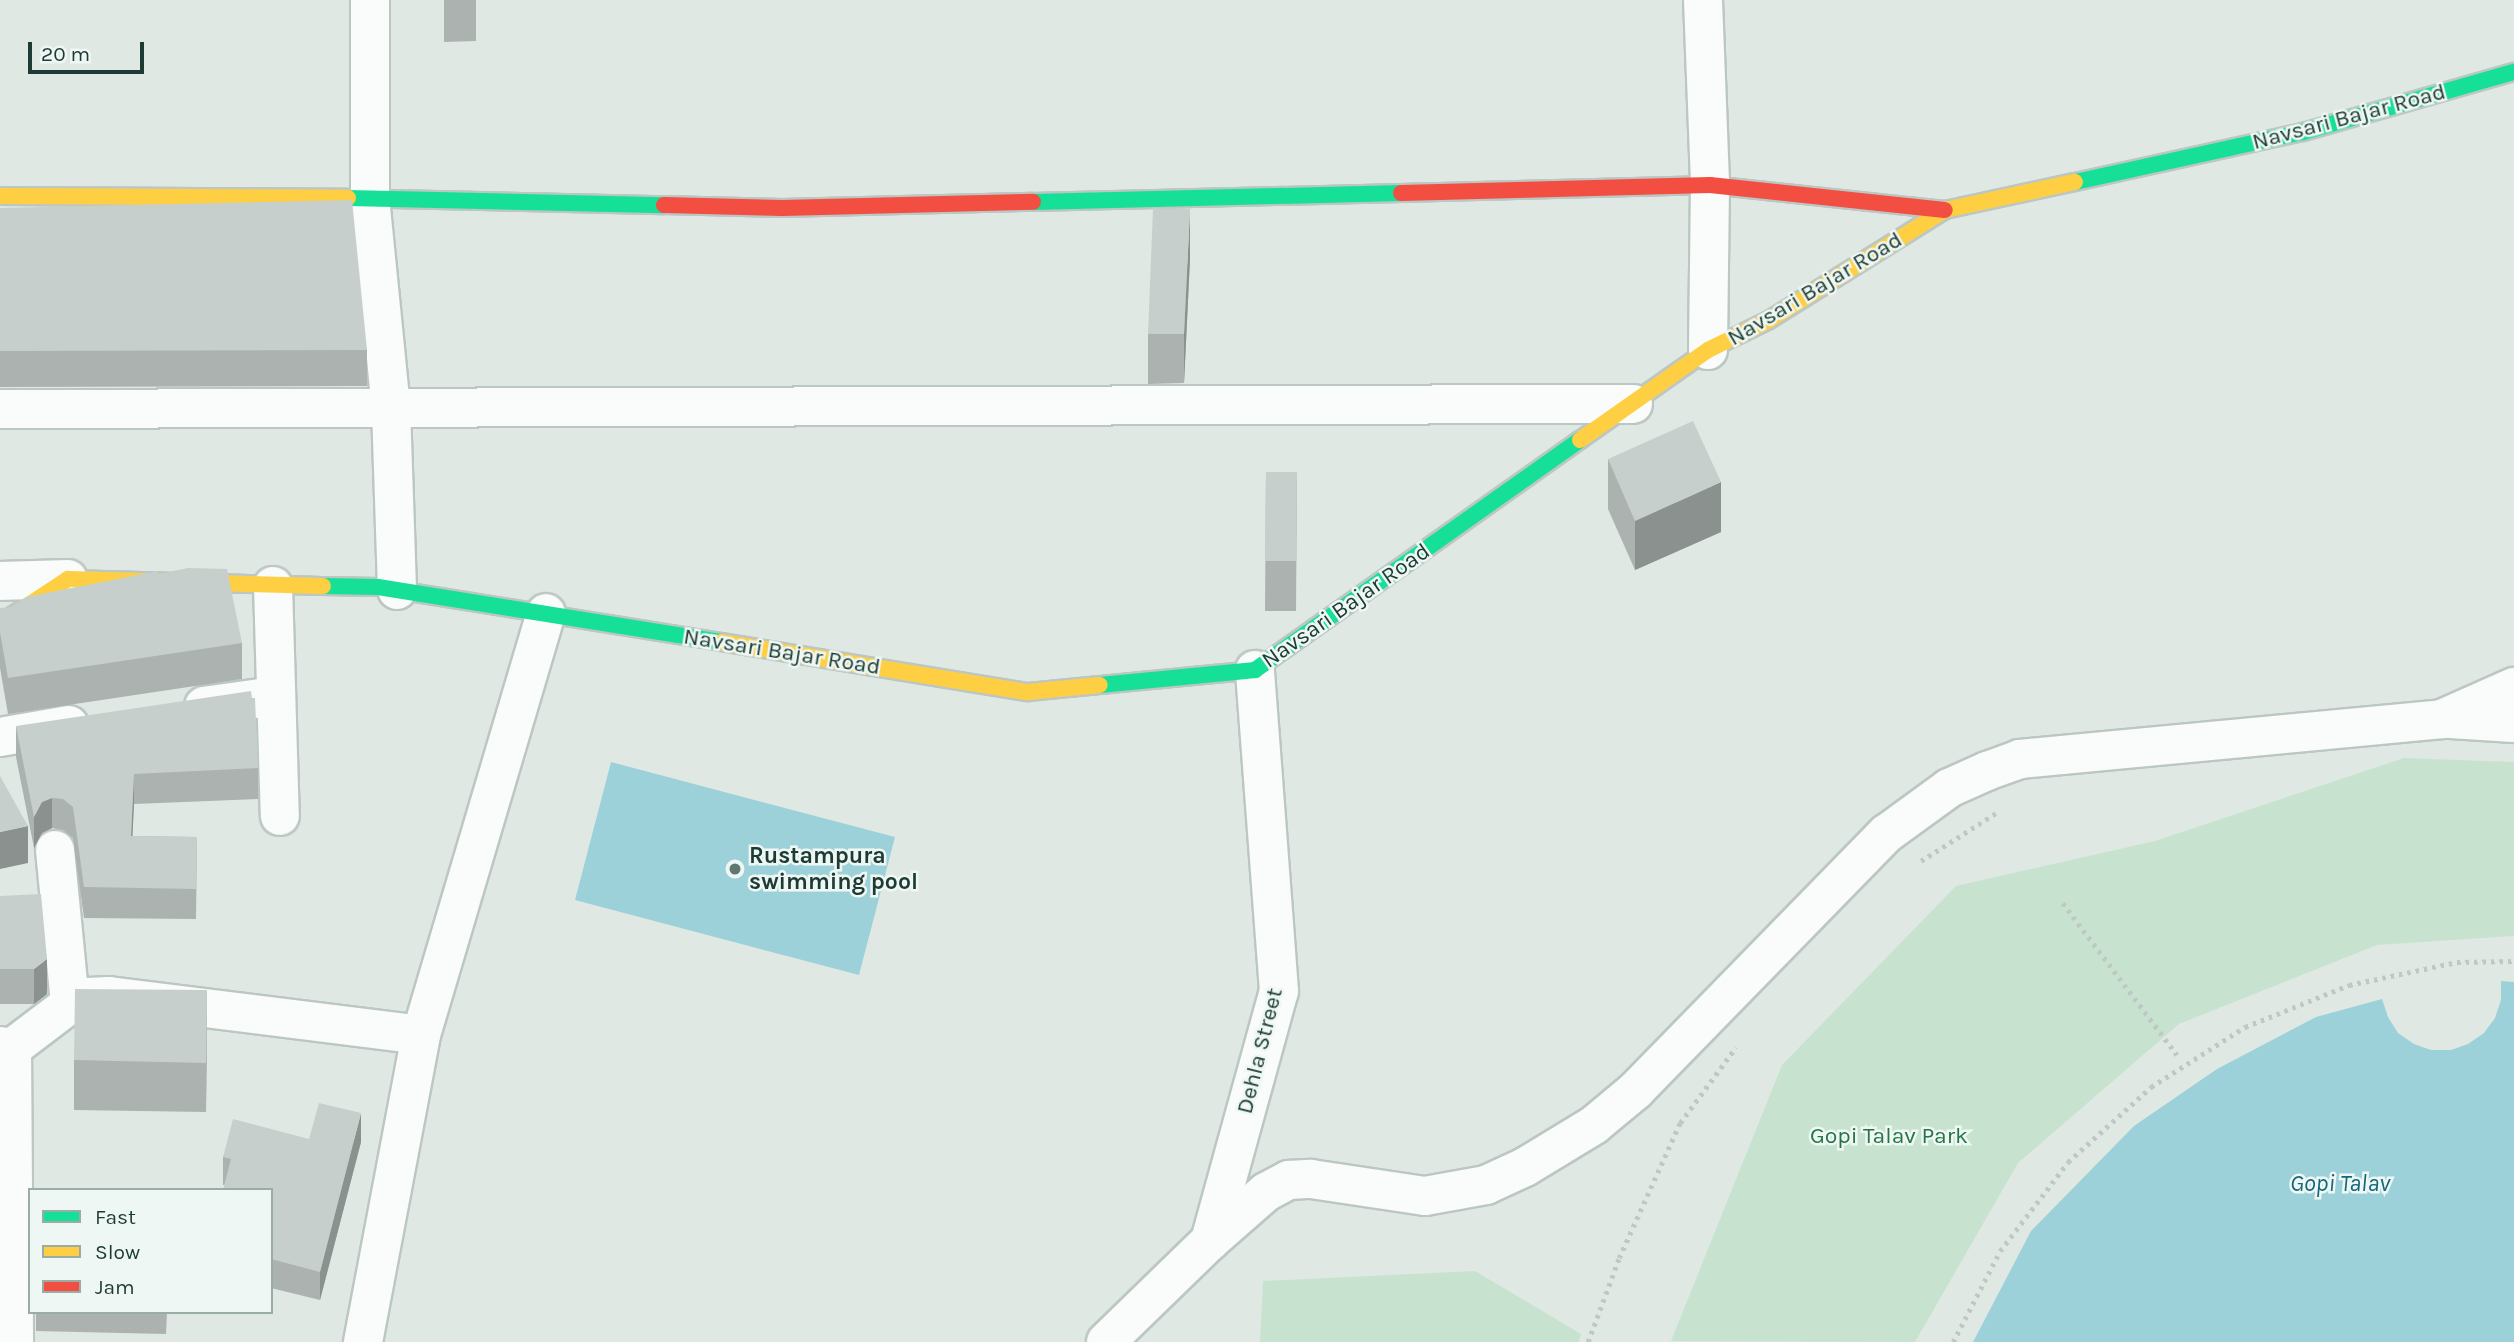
<!DOCTYPE html>
<style>
body{margin:0}
#map{position:relative;width:2514px;height:1342px;overflow:hidden;background:#e0e8e4;font-family:Karla,sans-serif}
div>[style]{position:absolute}
.green>*{inset:0;background:#c7e3d0}
.water>*{inset:0;background:#9cd1da}
.path>*{height:4.5px;margin-top:-2.25px;transform-origin:0;background:repeating-linear-gradient(90deg,#bec8c5 0 3.5px,transparent 0 8.5px)}
.roads{filter:drop-shadow(2px 0 #bcc7c4) drop-shadow(-2px 0 #bcc7c4) drop-shadow(0 2px #bcc7c4) drop-shadow(0 -2px #bcc7c4)}
.street>*{height:38px;margin:-19px;padding:0 19px;transform-origin:19px;border-radius:19px;background:#fafcfb}
.fast>*{height:16px;margin:-8px;padding:0 8px;transform-origin:8px;border-radius:8px;background:#16e098}
.slow>*{height:16px;margin:-8px;padding:0 8px;transform-origin:8px;border-radius:8px;background:#ffcf43}
.jam>*{height:16px;margin:-8px;padding:0 8px;transform-origin:8px;border-radius:8px;background:#f24e42}
.wall>*{inset:0;background:#abb2af}
.shaded-wall>*{inset:0;background:#8b918f}
.building>*{inset:0;background:#c7cfcc}
.dots>*{width:19px;height:19px;translate:-50% -50%;box-sizing:border-box;border:4px solid #eef7f3;border-radius:50%}
span{translate:-50% -50%;white-space:nowrap;text-align:center;line-height:1.15;-webkit-text-stroke:5px #eef7f3;paint-order:stroke}
.street-label{font-size:23px;color:#1d3b34}
.poi-label{font-size:23px;color:#1d3b34;font-weight:700}
.left{translate:0 -50%;text-align:left}
.park-label{font-size:23px;color:#247645}
.water-label{font-size:24px;color:#13687c;font-style:italic}
.legend{position:absolute;left:28px;top:1188px;width:245px;height:126px;box-sizing:border-box;background:#eef7f3;border:2px solid #9aaca7;margin:0;padding:9px 12px;list-style:none;font-size:21px;color:#1d3b34}
.legend li{display:flex;align-items:center;gap:14px;height:35px}
.legend b{width:35px;border:2px solid #9aaca7}
.scale{position:absolute;left:28px;top:42px;width:116px;height:32px;box-sizing:border-box;border:4px solid #1d3b34;border-top:0;padding-left:9px;font-size:21px;line-height:24px;white-space:nowrap;color:#1d3b34;-webkit-text-stroke:5px #eef7f3;paint-order:stroke}
</style>
<div id="map">
<div class="green">
<i style="clip-path:polygon(2404px 758px,2514px 762px,2514px 936px,2377px 945px,2179px 1024px,2018px 1163px,1915px 1342px,1671px 1341px,1782px 1065px,1956px 886px,2155px 841px)"></i>
<i style="clip-path:polygon(1475px 1271px,1581px 1334px,1579px 1342px,1260px 1342px,1263px 1281px)"></i>
</div>
<div class="water">
<i style="clip-path:polygon(611px 762px,895px 837px,859px 975px,575px 900px)"></i>
<i style="clip-path:polygon(2501px 981px,2514px 982px,2514px 1342px,1973px 1342px,2031px 1231px,2134px 1126px,2217px 1069px,2316px 1017px,2382px 999px,2388px 1017px,2398px 1033px,2414px 1044px,2431px 1050px,2451px 1050px,2468px 1044px,2484px 1033px,2495px 1018px,2501px 1000px)"></i>
</div>
<div class="path">
<i style="left:1921px;top:861px;width:89px;rotate:-32.6deg"></i>
<i style="left:2063px;top:903px;width:190px;rotate:53.1deg"></i>
<i style="left:1588px;top:1342px;width:90px;rotate:-69.7deg"></i>
<i style="left:1619px;top:1258px;width:148px;rotate:-65.7deg"></i>
<i style="left:1680px;top:1123px;width:94px;rotate:-53.6deg"></i>
<i style="left:1953px;top:1342px;width:102px;rotate:-62.7deg"></i>
<i style="left:2000px;top:1251px;width:112px;rotate:-52.6deg"></i>
<i style="left:2068px;top:1162px;width:112px;rotate:-42.1deg"></i>
<i style="left:2151px;top:1087px;width:112px;rotate:-32.6deg"></i>
<i style="left:2245px;top:1027px;width:112px;rotate:-22deg"></i>
<i style="left:2349px;top:985px;width:110px;rotate:-12deg"></i>
<i style="left:2457px;top:962px;width:57px;rotate:-1deg"></i>
</div>
<div class="roads">
<div class="street">
<i style="left:370px;top:0;width:198px;rotate:90deg"></i>
<i style="left:370px;top:198px;width:211px;rotate:84.3deg"></i>
<i style="left:391px;top:408px;width:182px;rotate:88.1deg"></i>
<i style="left:1703px;top:0;width:185px;rotate:87.8deg"></i>
<i style="left:1710px;top:185px;width:165px;rotate:90.7deg"></i>
<i style="left:0;top:409px;width:1633px;rotate:-0.18deg"></i>
<i style="left:0;top:581px;width:68px;rotate:-1.7deg"></i>
<i style="left:273px;top:586px;width:230px;rotate:88.3deg"></i>
<i style="left:204px;top:706px;width:72px;rotate:-8deg"></i>
<i style="left:2450px;top:719px;width:64px;rotate:3.6deg"></i>
<i style="left:0;top:737px;width:70px;rotate:-9.9deg"></i>
<i style="left:55px;top:850px;width:155px;rotate:84.4deg"></i>
<i style="left:0;top:1046px;width:12px;rotate:9deg"></i>
<i style="left:12px;top:1048px;width:294px;rotate:89.6deg"></i>
<i style="left:12px;top:1048px;width:73px;rotate:-37.2deg"></i>
<i style="left:70px;top:1004px;width:19px;rotate:-21deg"></i>
<i style="left:88px;top:997px;width:21px;rotate:-3deg"></i>
<i style="left:109px;top:996px;width:314px;rotate:7.1deg"></i>
<i style="left:1210px;top:1241px;width:74px;rotate:-41.2deg"></i>
<i style="left:1266px;top:1192px;width:26px;rotate:-28deg"></i>
<i style="left:1289px;top:1180px;width:22px;rotate:-3deg"></i>
<i style="left:1311px;top:1179px;width:115px;rotate:8.5deg"></i>
<i style="left:1425px;top:1196px;width:62px;rotate:-10.2deg"></i>
<i style="left:1486px;top:1185px;width:43px;rotate:-24.8deg"></i>
<i style="left:1525px;top:1167px;width:81px;rotate:-31.3deg"></i>
<i style="left:1594px;top:1125px;width:55px;rotate:-39.8deg"></i>
<i style="left:1636px;top:1090px;width:358px;rotate:-45.7deg"></i>
<i style="left:1886px;top:834px;width:78px;rotate:-36.1deg"></i>
<i style="left:1949px;top:788px;width:42px;rotate:-24.1deg"></i>
<i style="left:1987px;top:771px;width:35px;rotate:-20deg"></i>
<i style="left:2020px;top:759px;width:424px;rotate:-5.4deg"></i>
<i style="left:2442px;top:719px;width:79px;rotate:-24deg"></i>
<i style="left:363px;top:1342px;width:312px;rotate:-79.3deg"></i>
<i style="left:421px;top:1035px;width:440px;rotate:-73.5deg"></i>
<i style="left:1106px;top:1342px;width:145px;rotate:-44.2deg"></i>
<i style="left:1210px;top:1241px;width:259px;rotate:-74.6deg"></i>
<i style="left:1279px;top:991px;width:322px;rotate:-94.3deg"></i>
</div>
<div class="fast">
<i style="left:2075px;top:182px;width:233px;rotate:-12.4deg"></i>
<i style="left:2303px;top:132px;width:219px;rotate:-15.9deg"></i>
<i style="left:348px;top:198px;width:316px;rotate:1.3deg"></i>
<i style="left:1033px;top:202px;width:368px;rotate:-1.4deg"></i>
<i style="left:323px;top:586px;width:55px;rotate:1deg"></i>
<i style="left:378px;top:587px;width:347px;rotate:9.1deg"></i>
<i style="left:1100px;top:685px;width:156px;rotate:-5.5deg"></i>
<i style="left:1255px;top:670px;width:398px;rotate:-35.3deg"></i>
</div>
<div class="slow">
<i style="left:0;top:196px;width:348px;rotate:0.3deg"></i>
<i style="left:1580px;top:440px;width:156px;rotate:-35.1deg"></i>
<i style="left:1708px;top:350px;width:68px;rotate:-26.2deg"></i>
<i style="left:1769px;top:320px;width:208px;rotate:-32deg"></i>
<i style="left:1945px;top:210px;width:133px;rotate:-12.2deg"></i>
<i style="left:0;top:624px;width:82px;rotate:-33.5deg"></i>
<i style="left:68px;top:579px;width:255px;rotate:1.6deg"></i>
<i style="left:721px;top:642px;width:311px;rotate:9.3deg"></i>
<i style="left:1028px;top:692px;width:72px;rotate:-5.6deg"></i>
</div>
<div class="jam">
<i style="left:1401px;top:193px;width:309px;rotate:-1.5deg"></i>
<i style="left:1710px;top:185px;width:236px;rotate:6.1deg"></i>
<i style="left:664px;top:205px;width:118px;rotate:1.5deg"></i>
<i style="left:782px;top:208px;width:251px;rotate:-1.4deg"></i>
</div>
</div>
<div class="wall">
<i style="clip-path:polygon(444px 0,476px 0,476px 41px,444px 42px)"></i>
<i style="clip-path:polygon(0 208px,367px 350px,367px 386px,0 387px)"></i>
<i style="clip-path:polygon(1190px 259px,1184px 383px,1148px 384px,1148px 334px)"></i>
<i style="clip-path:polygon(1608px 459px,1721px 532px,1635px 570px,1608px 509px)"></i>
<i style="clip-path:polygon(1266px 472px,1297px 472px,1296px 611px,1265px 611px)"></i>
<i style="clip-path:polygon(158px 574px,242px 643px,242px 679px,8px 714px,0 668px,0 632px,11px 607px)"></i>
<i style="clip-path:polygon(16px 726px,258px 768px,258px 799px,134px 804px,132px 836px,197px 837px,196px 919px,84px 918px,73px 838px,63px 830px,52px 828px,42px 833px,34px 848px,16px 757px)"></i>
<i style="clip-path:polygon(0 896px,47px 994px,34px 1004px,0 1004px)"></i>
<i style="clip-path:polygon(207px 990px,206px 1112px,74px 1110px,74px 1060px)"></i>
<i style="clip-path:polygon(309px 1139px,361px 1142px,320px 1300px,271px 1288px,271px 1190px,223px 1185px,223px 1157px)"></i>
<i style="clip-path:polygon(36px 1312px,167px 1312px,166px 1334px,36px 1331px)"></i>
</div>
<div class="shaded-wall">
<i style="clip-path:polygon(1190px 209px,1190px 259px,1184px 383px,1184px 334px)"></i>
<i style="clip-path:polygon(1721px 482px,1721px 532px,1635px 570px,1635px 521px)"></i>
<i style="clip-path:polygon(134px 774px,134px 804px,131px 867px,131px 836px)"></i>
<i style="clip-path:polygon(52px 798px,52px 828px,42px 833px,34px 848px,34px 817px,42px 802px)"></i>
<i style="clip-path:polygon(28px 826px,28px 863px,0 869px,0 832px)"></i>
<i style="clip-path:polygon(47px 959px,47px 994px,34px 1004px,34px 969px)"></i>
<i style="clip-path:polygon(207px 990px,206px 1112px,206px 1063px)"></i>
<i style="clip-path:polygon(361px 1113px,361px 1142px,320px 1300px,320px 1272px)"></i>
</div>
<div class="building">
<i style="clip-path:polygon(352px 200px,367px 350px,0 351px,0 208px)"></i>
<i style="clip-path:polygon(1153px 208px,1190px 209px,1184px 334px,1148px 334px)"></i>
<i style="clip-path:polygon(1693px 421px,1721px 482px,1635px 521px,1608px 459px)"></i>
<i style="clip-path:polygon(1266px 472px,1297px 472px,1296px 561px,1265px 561px)"></i>
<i style="clip-path:polygon(188px 568px,227px 569px,242px 643px,8px 678px,0 632px,0 608px,11px 607px,26px 597px,158px 571px,158px 574px)"></i>
<i style="clip-path:polygon(251px 691px,252px 698px,255px 698px,258px 768px,134px 774px,131px 836px,197px 837px,196px 889px,84px 887px,73px 807px,63px 799px,52px 798px,42px 802px,34px 817px,16px 726px)"></i>
<i style="clip-path:polygon(0 776px,28px 826px,0 832px)"></i>
<i style="clip-path:polygon(41px 894px,47px 959px,34px 969px,0 969px,0 896px)"></i>
<i style="clip-path:polygon(75px 989px,207px 990px,206px 1063px,74px 1060px)"></i>
<i style="clip-path:polygon(319px 1103px,361px 1113px,320px 1272px,271px 1259px,271px 1190px,223px 1190px,231px 1159px,223px 1157px,233px 1119px,309px 1139px)"></i>
<i style="clip-path:polygon(85px 1312px,166px 1312px,166px 1314px)"></i>
</div>
<div class="dots">
<i style="left:735px;top:869px;background:#617872"></i>
</div>
<div class="street-label">
<span style="left:2349px;top:117px;rotate:-15deg">Navsari Bajar Road</span>
<span style="left:1815px;top:289px;rotate:-31deg">Navsari Bajar Road</span>
<span style="left:1346px;top:606px;rotate:-35deg">Navsari Bajar Road</span>
<span style="left:782px;top:652px;rotate:9deg">Navsari Bajar Road</span>
<span style="left:1260px;top:1051px;rotate:-76deg">Dehla Street</span>
</div>
<div class="poi-label">
<span class="left" style="left:749px;top:869px">Rustampura<br>swimming pool</span>
</div>
<div class="park-label">
<span style="left:1889px;top:1136px">Gopi Talav Park</span>
</div>
<div class="water-label">
<span style="left:2340px;top:1184px">Gopi Talav</span>
</div>
<ul class="legend">
<li><b style="height:9px;background:#16e098"></b>Fast</li>
<li><b style="height:9px;background:#ffcf43"></b>Slow</li>
<li><b style="height:9px;background:#f24e42"></b>Jam</li>
</ul>
<div class="scale">20 m</div>
</div>
